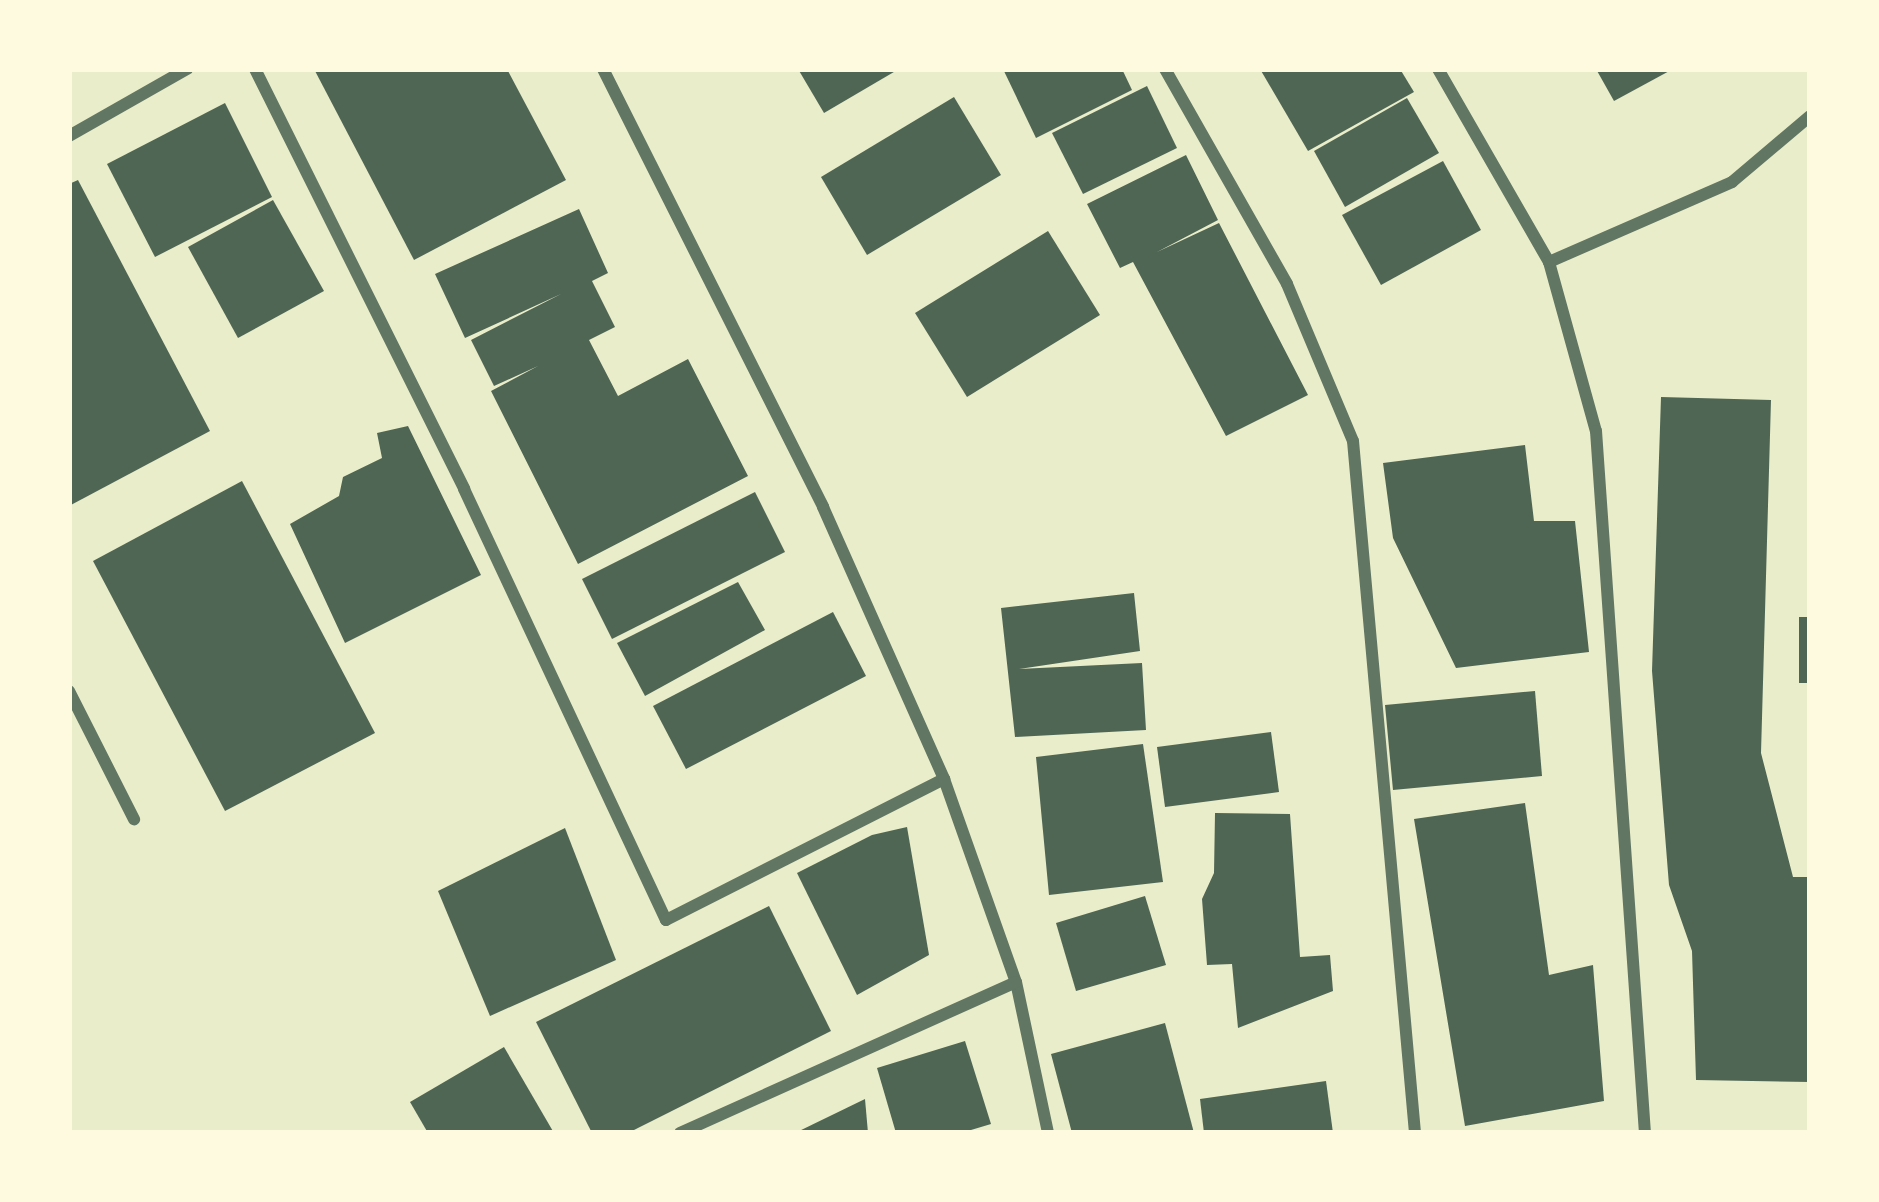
<!DOCTYPE html>
<style>
body{margin:0}
#map{position:relative;width:1879px;height:1202px;overflow:hidden;background:#e9edc9;font-family:Signika,sans-serif}
div>[style]{position:absolute}
.building>*{inset:0;background:#4f6655}
.minor>*{height:12px;margin:-6px;padding:0 6px;transform-origin:6px;border-radius:6px;background:#617663}
span{translate:-50% -50%;white-space:nowrap;text-align:center;line-height:1.15;-webkit-text-stroke:9px #fefae0;paint-order:stroke}
.frame{position:absolute;inset:0;border:72px solid #fefae0;pointer-events:none}
</style>
<div id="map">
<div class="building">
<i style="clip-path:polygon(314px 69px,507px 69px,566px 180px,414px 260px)"></i>
<i style="clip-path:polygon(798px 69px,899px 69px,824px 113px)"></i>
<i style="clip-path:polygon(1003px 69px,1122px 69px,1132px 90px,1036px 138px)"></i>
<i style="clip-path:polygon(1260px 69px,1400px 69px,1414px 92px,1308px 151px)"></i>
<i style="clip-path:polygon(1596px 69px,1673px 69px,1614px 101px)"></i>
<i style="clip-path:polygon(1147px 86px,1177px 148px,1083px 194px,1052px 133px)"></i>
<i style="clip-path:polygon(954px 97px,1001px 175px,867px 255px,821px 177px)"></i>
<i style="clip-path:polygon(1407px 98px,1439px 153px,1345px 207px,1314px 151px)"></i>
<i style="clip-path:polygon(225px 103px,272px 197px,155px 257px,107px 164px)"></i>
<i style="clip-path:polygon(1186px 155px,1218px 220px,1157px 252px,1219px 223px,1308px 395px,1226px 436px,1133px 262px,1120px 268px,1087px 204px)"></i>
<i style="clip-path:polygon(1443px 161px,1481px 230px,1381px 285px,1342px 215px)"></i>
<i style="clip-path:polygon(78px 180px,210px 431px,69px 506px,69px 184px)"></i>
<i style="clip-path:polygon(273px 200px,324px 291px,238px 338px,188px 247px)"></i>
<i style="clip-path:polygon(579px 209px,608px 273px,592px 281px,615px 327px,589px 340px,618px 396px,688px 359px,748px 476px,578px 564px,491px 391px,538px 366px,494px 386px,471px 340px,561px 294px,465px 338px,435px 274px)"></i>
<i style="clip-path:polygon(1048px 231px,1100px 315px,967px 397px,915px 313px)"></i>
<i style="clip-path:polygon(1661px 397px,1771px 400px,1761px 753px,1793px 877px,1810px 877px,1810px 1082px,1696px 1080px,1692px 951px,1669px 885px,1652px 671px)"></i>
<i style="clip-path:polygon(408px 426px,481px 575px,345px 643px,290px 524px,339px 496px,343px 477px,382px 458px,377px 433px)"></i>
<i style="clip-path:polygon(1525px 445px,1534px 521px,1575px 521px,1589px 652px,1456px 668px,1393px 538px,1383px 463px)"></i>
<i style="clip-path:polygon(242px 481px,375px 733px,225px 811px,93px 561px)"></i>
<i style="clip-path:polygon(755px 492px,785px 552px,612px 639px,582px 579px)"></i>
<i style="clip-path:polygon(738px 582px,765px 630px,645px 696px,617px 643px)"></i>
<i style="clip-path:polygon(1134px 593px,1140px 651px,1019px 669px,1142px 663px,1146px 730px,1015px 737px,1001px 608px)"></i>
<i style="clip-path:polygon(833px 612px,866px 676px,686px 769px,653px 706px)"></i>
<i style="clip-path:polygon(1799px 617px,1810px 617px,1810px 683px,1799px 683px)"></i>
<i style="clip-path:polygon(1535px 691px,1542px 776px,1393px 790px,1385px 705px)"></i>
<i style="clip-path:polygon(1271px 732px,1279px 792px,1165px 807px,1157px 747px)"></i>
<i style="clip-path:polygon(1143px 744px,1163px 882px,1049px 895px,1036px 757px)"></i>
<i style="clip-path:polygon(1525px 803px,1549px 975px,1593px 965px,1604px 1101px,1465px 1126px,1414px 819px)"></i>
<i style="clip-path:polygon(1215px 813px,1290px 814px,1300px 957px,1330px 955px,1333px 991px,1238px 1028px,1232px 964px,1207px 965px,1202px 899px,1214px 873px)"></i>
<i style="clip-path:polygon(907px 827px,929px 955px,857px 995px,797px 873px,872px 835px)"></i>
<i style="clip-path:polygon(565px 828px,616px 960px,490px 1016px,438px 891px)"></i>
<i style="clip-path:polygon(1145px 896px,1166px 965px,1076px 991px,1056px 923px)"></i>
<i style="clip-path:polygon(769px 906px,831px 1031px,628px 1133px,592px 1133px,536px 1022px)"></i>
<i style="clip-path:polygon(1165px 1023px,1194px 1133px,1072px 1133px,1051px 1054px)"></i>
<i style="clip-path:polygon(965px 1041px,991px 1124px,961px 1133px,896px 1133px,877px 1068px)"></i>
<i style="clip-path:polygon(504px 1047px,554px 1133px,428px 1133px,410px 1102px)"></i>
<i style="clip-path:polygon(1326px 1081px,1333px 1133px,1204px 1133px,1200px 1099px)"></i>
<i style="clip-path:polygon(865px 1099px,868px 1133px,795px 1133px)"></i>
</div>
<div class="minor">
<i style="left:255px;top:69px;width:469px;rotate:63.5deg"></i>
<i style="left:464px;top:489px;width:476px;rotate:64.9deg"></i>
<i style="left:666px;top:920px;width:312px;rotate:-26.9deg"></i>
<i style="left:603px;top:69px;width:490px;rotate:63.3deg"></i>
<i style="left:823px;top:507px;width:298px;rotate:66deg"></i>
<i style="left:944px;top:779px;width:215px;rotate:70.5deg"></i>
<i style="left:1016px;top:982px;width:154px;rotate:78deg"></i>
<i style="left:1165px;top:69px;width:247px;rotate:60.4deg"></i>
<i style="left:1287px;top:284px;width:170px;rotate:67.2deg"></i>
<i style="left:1353px;top:441px;width:695px;rotate:84.88deg"></i>
<i style="left:1438px;top:69px;width:223px;rotate:60.1deg"></i>
<i style="left:1549px;top:262px;width:175px;rotate:74.5deg"></i>
<i style="left:1596px;top:431px;width:704px;rotate:86.01deg"></i>
<i style="left:69px;top:136px;width:136px;rotate:-29.6deg"></i>
<i style="left:1549px;top:262px;width:200px;rotate:-23.6deg"></i>
<i style="left:1732px;top:182px;width:102px;rotate:-40.2deg"></i>
<i style="left:69px;top:691px;width:144px;rotate:63.1deg"></i>
<i style="left:680px;top:1133px;width:368px;rotate:-24.2deg"></i>
</div>
<div class="frame"></div>
</div>
